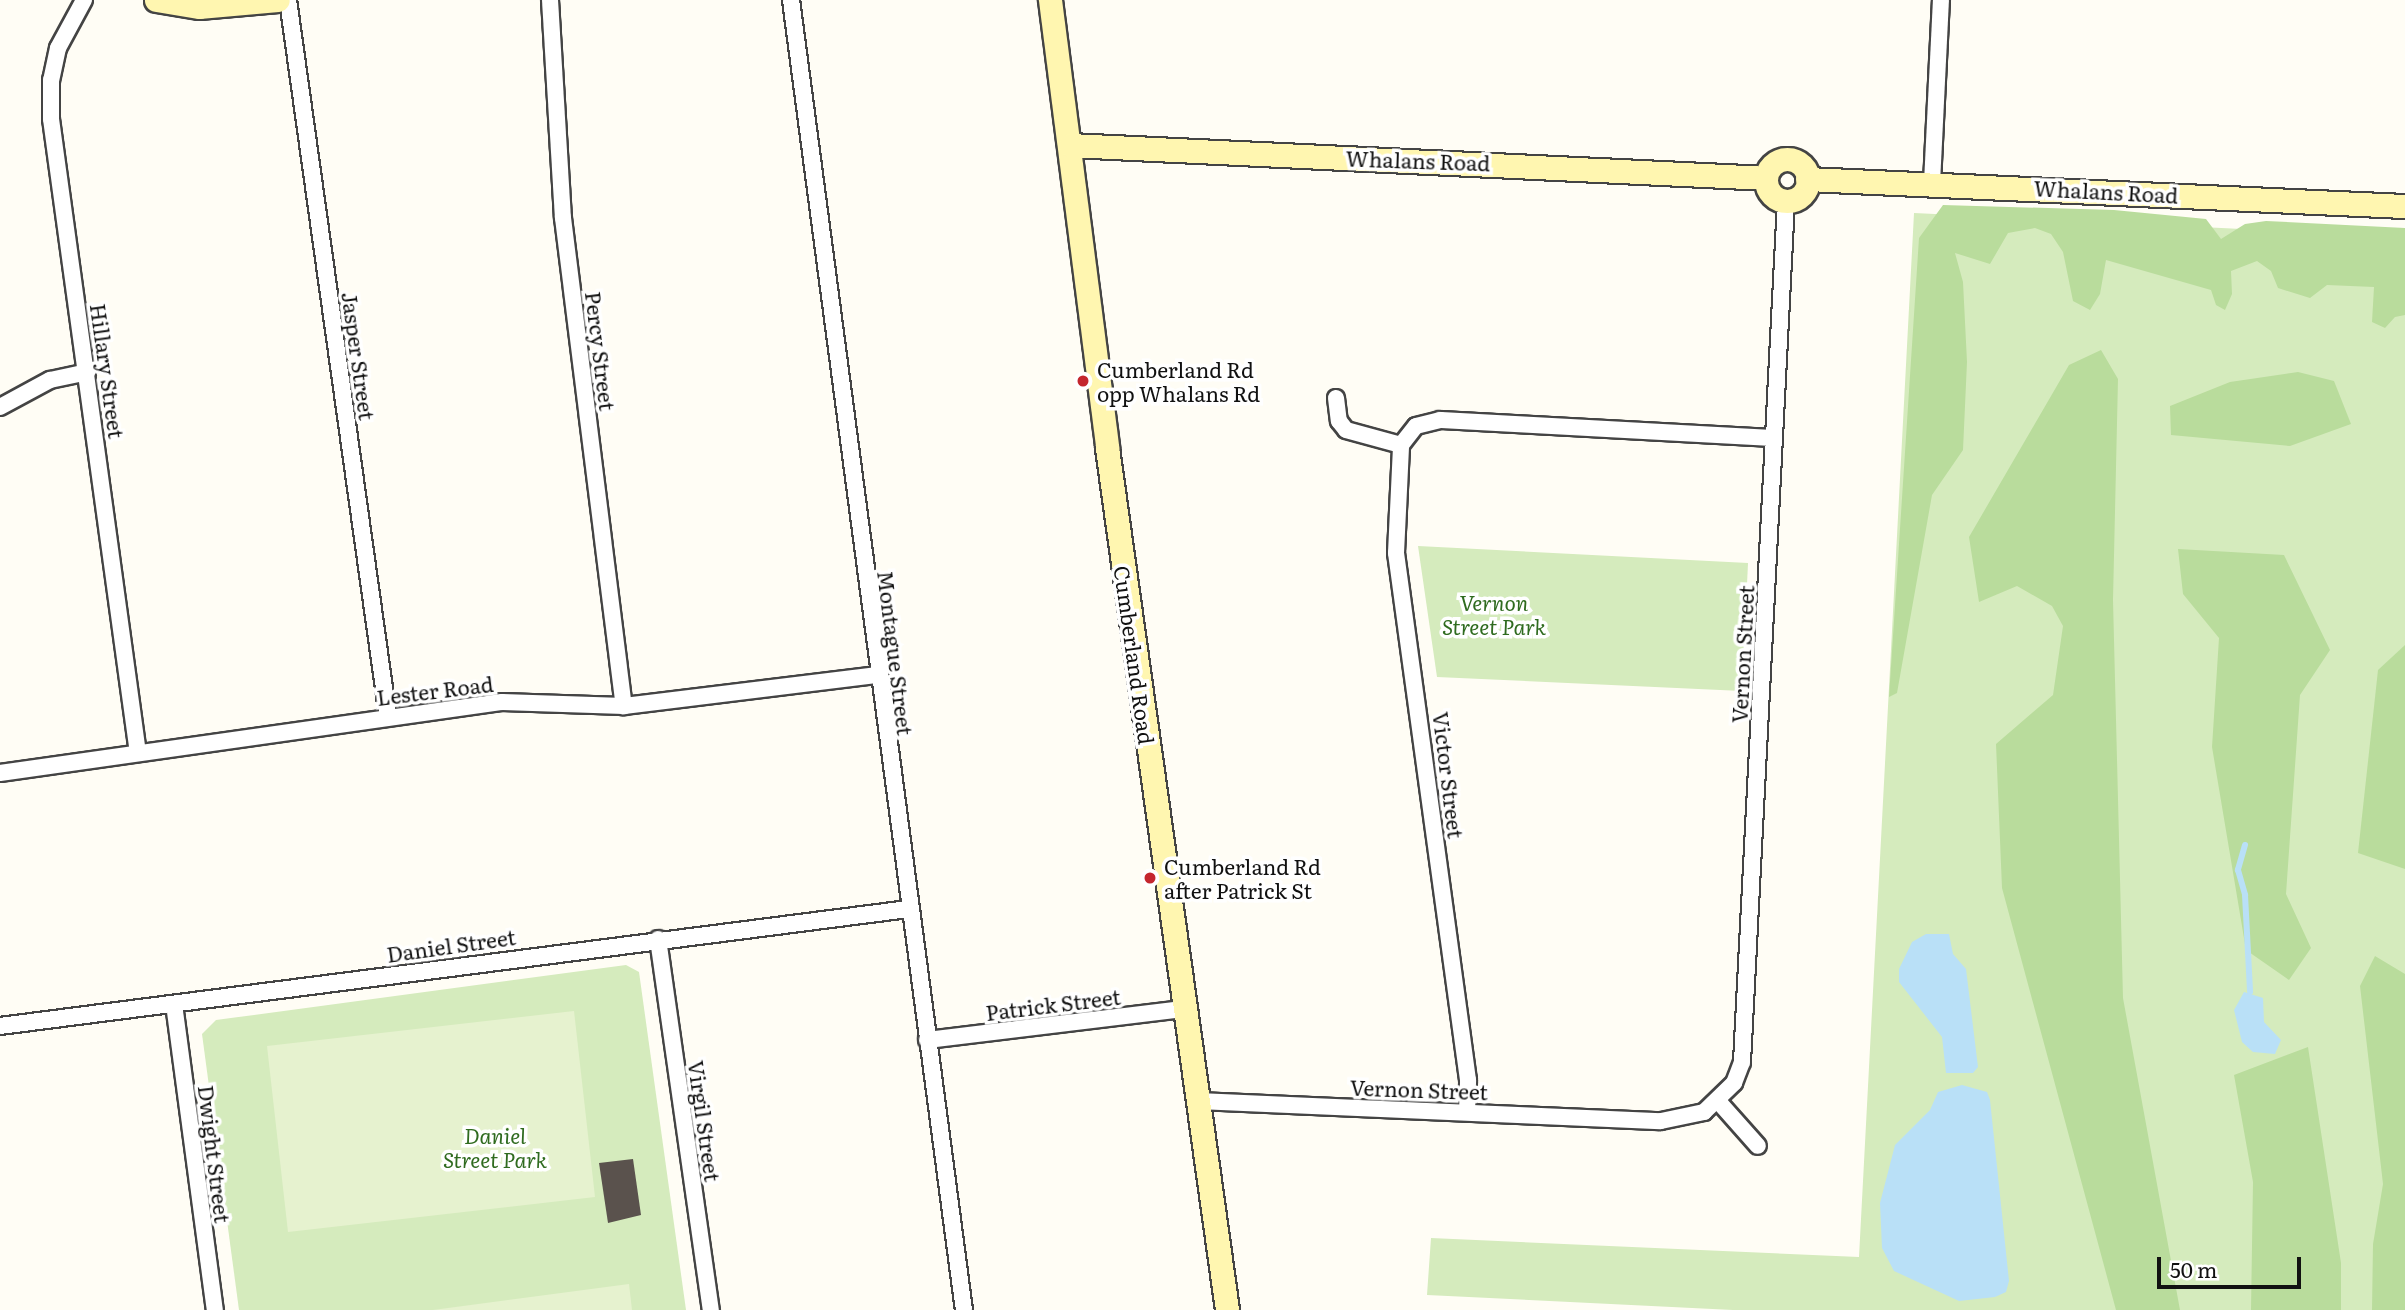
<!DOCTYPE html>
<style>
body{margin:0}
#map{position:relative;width:2405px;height:1310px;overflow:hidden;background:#fffdf5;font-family:Literata,serif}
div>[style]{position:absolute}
.green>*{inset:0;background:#d5ebbd}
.forest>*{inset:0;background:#b9dc9c}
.pitch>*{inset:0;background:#e6f2cf}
.water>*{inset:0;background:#b9e0f7}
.stream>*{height:6px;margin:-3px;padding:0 3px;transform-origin:3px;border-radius:3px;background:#b9e0f7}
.building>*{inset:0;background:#5a524d}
.roads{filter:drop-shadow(2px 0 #444) drop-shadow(-2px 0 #444) drop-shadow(0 2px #444) drop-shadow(0 -2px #444)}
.street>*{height:16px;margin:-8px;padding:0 8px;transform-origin:8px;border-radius:8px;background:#fff}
.secondary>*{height:23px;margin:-11.5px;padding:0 11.5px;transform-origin:11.5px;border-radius:11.5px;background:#fff6b0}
.secondary>.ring{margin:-11.5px;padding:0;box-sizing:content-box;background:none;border:23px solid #fff6b0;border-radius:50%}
.dots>*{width:19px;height:19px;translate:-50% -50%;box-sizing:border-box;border:4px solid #fff;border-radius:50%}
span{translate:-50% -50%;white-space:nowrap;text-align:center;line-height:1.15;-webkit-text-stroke:7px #fff;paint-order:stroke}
.street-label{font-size:21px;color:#111}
.poi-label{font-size:21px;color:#111}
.left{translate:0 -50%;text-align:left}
.park-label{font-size:21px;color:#2f6b1f;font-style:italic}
.scale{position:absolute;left:2157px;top:1257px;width:144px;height:32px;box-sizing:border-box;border:4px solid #111;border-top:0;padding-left:9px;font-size:21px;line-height:24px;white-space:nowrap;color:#111;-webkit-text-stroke:5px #fff;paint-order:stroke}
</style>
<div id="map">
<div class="green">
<i style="clip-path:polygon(1914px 213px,2405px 237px,2405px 1310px,1733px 1310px,1427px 1295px,1431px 1238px,1859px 1257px)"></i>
<i style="clip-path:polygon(1418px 546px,1748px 563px,1742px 691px,1437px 677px)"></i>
<i style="clip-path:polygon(626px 965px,639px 972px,686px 1310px,239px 1310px,202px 1034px,216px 1020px)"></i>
</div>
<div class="forest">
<i style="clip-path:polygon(1943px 205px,2114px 210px,2206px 219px,2221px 239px,2245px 224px,2266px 221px,2405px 228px,2405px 315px,2395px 317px,2385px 328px,2372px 322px,2374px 287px,2327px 285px,2310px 298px,2278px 288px,2271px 271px,2257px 261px,2231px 271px,2232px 294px,2225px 310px,2216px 305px,2211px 290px,2106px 260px,2100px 294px,2090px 310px,2073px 301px,2063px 252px,2051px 234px,2035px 228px,2008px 233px,1990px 264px,1955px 253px,1963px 282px,1967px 362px,1963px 450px,1932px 495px,1897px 693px,1889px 697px,1919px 238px)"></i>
<i style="clip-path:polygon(2101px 350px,2118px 379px,2113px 600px,2123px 998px,2180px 1310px,2116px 1310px,2002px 888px,1996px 744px,2053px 695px,2063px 626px,2052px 606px,2017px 586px,1979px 602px,1969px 537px,2069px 365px)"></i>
<i style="clip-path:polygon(2298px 372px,2334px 381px,2351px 424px,2290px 446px,2171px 435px,2170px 406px,2230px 382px)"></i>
<i style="clip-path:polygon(2178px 549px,2284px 555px,2330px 650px,2300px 695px,2286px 894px,2311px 948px,2289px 980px,2246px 950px,2212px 747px,2219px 638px,2183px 594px)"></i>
<i style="clip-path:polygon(2405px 645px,2405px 869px,2358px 853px,2378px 670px)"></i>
<i style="clip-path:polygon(2375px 956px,2405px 974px,2405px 1310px,2372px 1310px,2373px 1244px,2383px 1184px,2360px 986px)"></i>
<i style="clip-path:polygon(2308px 1047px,2341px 1263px,2341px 1310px,2251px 1310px,2253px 1182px,2234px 1075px)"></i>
</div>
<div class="pitch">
<i style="clip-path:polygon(574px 1011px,595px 1197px,288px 1232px,267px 1046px)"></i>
<i style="clip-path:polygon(629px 1284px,632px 1310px,433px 1310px)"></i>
</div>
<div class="water">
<i style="clip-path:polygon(1926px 934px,1949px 934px,1953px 954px,1966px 969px,1978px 1067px,1973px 1073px,1946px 1073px,1942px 1037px,1899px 982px,1899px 969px,1912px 942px)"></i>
<i style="clip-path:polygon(2244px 992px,2263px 998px,2264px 1022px,2281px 1040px,2275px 1054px,2253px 1052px,2242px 1042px,2234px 1010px)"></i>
<i style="clip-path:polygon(1962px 1085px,1987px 1092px,1990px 1100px,2009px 1281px,2006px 1292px,1995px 1297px,1959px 1301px,1894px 1271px,1882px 1248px,1880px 1203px,1895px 1145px,1930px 1110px,1938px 1092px)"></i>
</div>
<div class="stream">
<i style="left:2245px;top:845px;width:26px;rotate:106deg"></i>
<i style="left:2238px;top:870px;width:26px;rotate:74deg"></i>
<i style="left:2245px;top:895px;width:97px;rotate:87deg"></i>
</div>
<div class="building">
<i style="clip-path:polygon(633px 1159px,641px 1215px,608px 1223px,599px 1163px)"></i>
</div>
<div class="roads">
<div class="street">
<i style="left:84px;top:0;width:55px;rotate:118.4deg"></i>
<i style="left:58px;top:48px;width:33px;rotate:102deg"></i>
<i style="left:51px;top:80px;width:39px;rotate:90deg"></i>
<i style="left:51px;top:119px;width:640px;rotate:82.19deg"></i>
<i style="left:288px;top:0;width:724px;rotate:82.06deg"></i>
<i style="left:550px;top:0;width:218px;rotate:86.6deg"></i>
<i style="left:563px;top:218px;width:492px;rotate:82.9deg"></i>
<i style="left:791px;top:0;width:1321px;rotate:82.48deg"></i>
<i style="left:1932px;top:183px;width:183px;rotate:-87.2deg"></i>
<i style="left:1336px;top:398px;width:23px;rotate:83deg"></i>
<i style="left:1339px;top:421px;width:11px;rotate:52deg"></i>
<i style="left:1346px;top:430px;width:57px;rotate:15.3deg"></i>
<i style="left:0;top:407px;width:57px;rotate:-28.4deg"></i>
<i style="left:50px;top:380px;width:38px;rotate:-12deg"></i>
<i style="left:0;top:773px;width:507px;rotate:-8.05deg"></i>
<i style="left:502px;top:702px;width:122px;rotate:1.9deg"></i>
<i style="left:624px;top:706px;width:256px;rotate:-7deg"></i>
<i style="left:658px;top:939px;width:375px;rotate:81.9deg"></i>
<i style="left:174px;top:1004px;width:309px;rotate:82.4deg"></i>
<i style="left:0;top:1026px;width:916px;rotate:-7.34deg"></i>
<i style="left:927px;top:1040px;width:260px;rotate:-6.9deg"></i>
<i style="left:1198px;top:1101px;width:463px;rotate:2.5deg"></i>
<i style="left:1661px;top:1121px;width:44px;rotate:-11.8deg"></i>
<i style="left:1704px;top:1112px;width:42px;rotate:-44deg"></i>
<i style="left:1734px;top:1083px;width:22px;rotate:-69deg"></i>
<i style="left:1742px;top:1062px;width:862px;rotate:-87.07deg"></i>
<i style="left:1718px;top:1101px;width:60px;rotate:48.4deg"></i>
<i style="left:1467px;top:1112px;width:32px;rotate:-88deg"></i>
<i style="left:1468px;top:1080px;width:532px;rotate:-97.78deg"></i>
<i style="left:1396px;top:553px;width:108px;rotate:-87.3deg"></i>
<i style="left:1401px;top:445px;width:24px;rotate:-52deg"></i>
<i style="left:1416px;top:426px;width:25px;rotate:-14deg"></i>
<i style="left:1440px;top:420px;width:334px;rotate:3.1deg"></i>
</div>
<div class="secondary">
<i style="left:156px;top:0;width:44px;rotate:9.2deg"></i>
<i style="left:199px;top:7px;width:79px;rotate:-5.1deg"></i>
<i style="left:1050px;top:0;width:452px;rotate:82.7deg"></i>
<i style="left:1107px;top:448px;width:870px;rotate:82.07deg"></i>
<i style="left:1070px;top:145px;width:697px;rotate:2.71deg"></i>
<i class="ring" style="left:1766px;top:159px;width:19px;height:19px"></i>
<i style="left:1807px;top:179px;width:599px;rotate:2.59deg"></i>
</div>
</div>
<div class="dots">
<i style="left:1083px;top:381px;background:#c4262e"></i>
<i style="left:1150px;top:878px;background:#c4262e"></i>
</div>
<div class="street-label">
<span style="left:1418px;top:160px;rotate:2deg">Whalans Road</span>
<span style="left:2106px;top:191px;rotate:3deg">Whalans Road</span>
<span style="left:601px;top:351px;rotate:83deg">Percy Street</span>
<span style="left:359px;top:356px;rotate:82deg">Jasper Street</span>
<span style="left:108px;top:371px;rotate:82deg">Hillary Street</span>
<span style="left:896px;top:653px;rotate:83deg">Montague Street</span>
<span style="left:1742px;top:654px;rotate:-87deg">Vernon Street</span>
<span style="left:1135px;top:655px;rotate:82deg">Cumberland Road</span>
<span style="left:435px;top:690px;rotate:-7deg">Lester Road</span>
<span style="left:1449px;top:775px;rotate:83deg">Victor Street</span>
<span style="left:451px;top:945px;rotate:-8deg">Daniel Street</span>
<span style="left:1053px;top:1004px;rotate:-7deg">Patrick Street</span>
<span style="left:1419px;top:1089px;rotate:2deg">Vernon Street</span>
<span style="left:705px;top:1121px;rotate:82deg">Virgil Street</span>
<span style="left:215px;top:1154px;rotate:83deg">Dwight Street</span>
</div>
<div class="poi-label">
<span class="left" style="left:1097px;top:381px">Cumberland Rd<br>opp Whalans Rd</span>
<span class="left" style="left:1164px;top:878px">Cumberland Rd<br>after Patrick St</span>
</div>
<div class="park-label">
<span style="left:1494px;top:614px">Vernon<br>Street Park</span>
<span style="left:495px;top:1147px">Daniel<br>Street Park</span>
</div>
<div class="scale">50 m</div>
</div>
